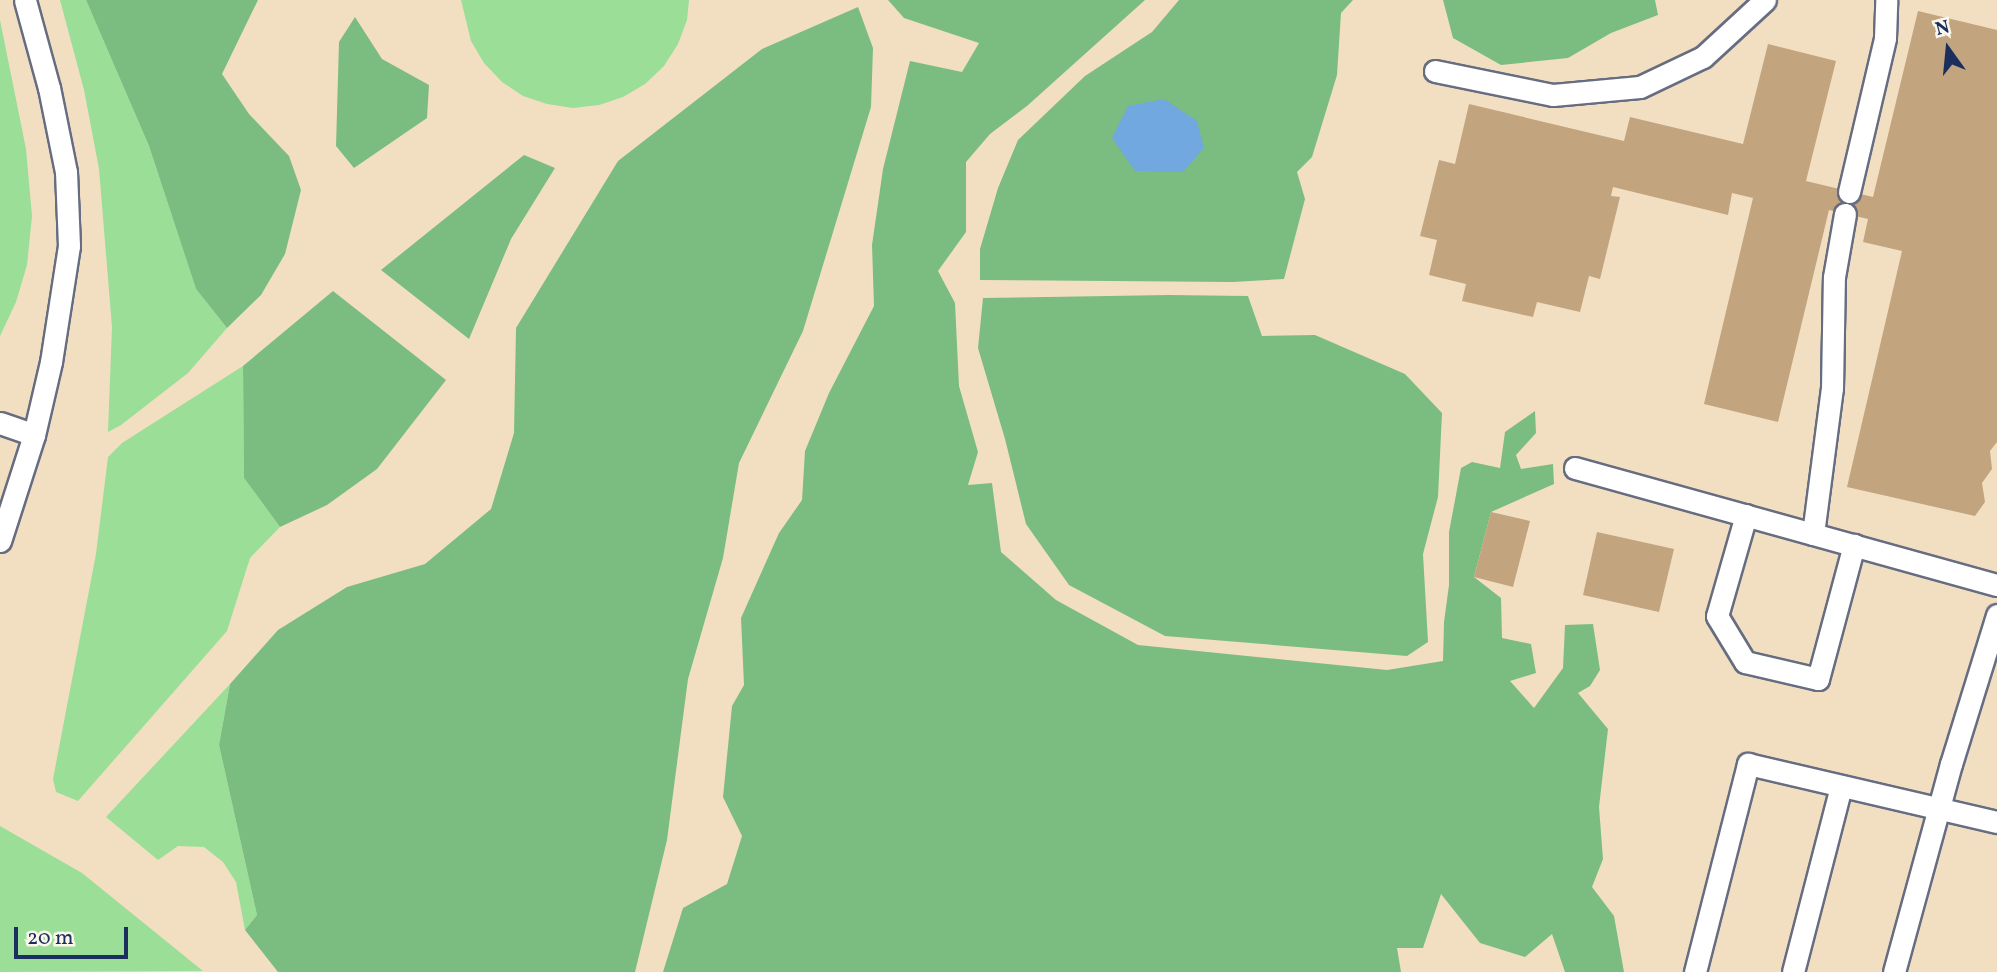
<!DOCTYPE html>
<style>
body{margin:0}
#map{position:relative;width:1997px;height:972px;overflow:hidden;background:#f2dfc1;font-family:Vollkorn,serif}
div>[style]{position:absolute}
.green>*{inset:0;background:#9ade97}
.forest>*{inset:0;background:#7bbd80}
.water>*{inset:0;background:#70a8df}
.building>*{inset:0;background:#c2a47f}
.roads{filter:drop-shadow(2px 0 #666d81) drop-shadow(-2px 0 #666d81) drop-shadow(0 2px #666d81) drop-shadow(0 -2px #666d81)}
.lane>*{height:21px;margin:-10.5px;padding:0 10.5px;transform-origin:10.5px;border-radius:10.5px;background:#fff}
span{translate:-50% -50%;white-space:nowrap;text-align:center;line-height:1.15;-webkit-text-stroke:7px #fbf7ec;paint-order:stroke}
.north{position:absolute;left:1913px;top:14px;width:70px;height:70px;-webkit-text-stroke:5px #fbf7ec;paint-order:stroke;rotate:345deg;font-size:19px;font-weight:700;line-height:28px;text-align:center;color:#1b2f5e}
.north::after{content:'';display:block;margin:auto;width:24px;height:32px;background:#1b2f5e;clip-path:polygon(50% 0,100% 100%,50% 72%,0 100%)}
.scale{position:absolute;left:14px;top:927px;width:114px;height:32px;box-sizing:border-box;border:4px solid #1b2f5e;border-top:0;padding-left:9px;font-size:21px;line-height:24px;white-space:nowrap;color:#1b2f5e;-webkit-text-stroke:5px #fbf7ec;paint-order:stroke}
</style>
<div id="map">
<div class="green">
<i style="clip-path:polygon(60px 0,86px 0,149px 146px,196px 289px,227px 328px,188px 373px,121px 425px,108px 432px,112px 327px,99px 169px,84px 90px)"></i>
<i style="clip-path:polygon(461px 0,689px 0,687px 20px,678px 44px,664px 66px,645px 84px,623px 97px,599px 105px,573px 108px,547px 104px,523px 96px,502px 82px,484px 63px,471px 41px)"></i>
<i style="clip-path:polygon(0 20px,26px 149px,32px 216px,27px 265px,16px 302px,0 336px)"></i>
<i style="clip-path:polygon(243px 366px,244px 478px,280px 527px,250px 558px,227px 631px,78px 801px,56px 792px,53px 779px,96px 554px,108px 457px,122px 443px)"></i>
<i style="clip-path:polygon(230px 684px,219px 745px,257px 915px,245px 930px,236px 882px,223px 862px,204px 847px,178px 846px,158px 860px,106px 817px)"></i>
<i style="clip-path:polygon(0 826px,82px 873px,203px 971px,0 972px)"></i>
</div>
<div class="forest">
<i style="clip-path:polygon(86px 0,258px 0,222px 74px,249px 114px,289px 156px,301px 190px,285px 254px,261px 295px,227px 328px,196px 289px,149px 146px)"></i>
<i style="clip-path:polygon(888px 0,1145px 0,1027px 106px,990px 134px,966px 162px,966px 232px,938px 271px,955px 303px,959px 386px,978px 452px,968px 485px,992px 483px,1001px 552px,1056px 600px,1138px 645px,1387px 670px,1443px 661px,1444px 622px,1449px 585px,1449px 532px,1461px 468px,1472px 462px,1500px 468px,1505px 432px,1535px 411px,1536px 433px,1516px 455px,1521px 469px,1553px 464px,1554px 484px,1491px 512px,1474px 577px,1501px 598px,1502px 638px,1531px 644px,1536px 673px,1510px 681px,1534px 708px,1563px 668px,1565px 625px,1593px 624px,1600px 670px,1590px 686px,1578px 693px,1608px 729px,1599px 807px,1603px 859px,1592px 887px,1614px 916px,1624px 972px,1565px 972px,1552px 934px,1525px 957px,1480px 943px,1441px 894px,1423px 948px,1397px 948px,1401px 972px,663px 972px,683px 908px,727px 884px,742px 836px,723px 797px,732px 706px,744px 685px,741px 618px,779px 533px,802px 500px,805px 451px,829px 393px,874px 306px,872px 245px,883px 169px,910px 61px,962px 72px,979px 43px,904px 18px)"></i>
<i style="clip-path:polygon(1179px 0,1353px 0,1341px 13px,1337px 75px,1312px 157px,1297px 172px,1305px 199px,1284px 279px,1233px 282px,980px 280px,980px 249px,998px 188px,1018px 140px,1085px 76px,1152px 32px)"></i>
<i style="clip-path:polygon(1443px 0,1655px 0,1658px 15px,1611px 33px,1568px 58px,1501px 65px,1453px 38px)"></i>
<i style="clip-path:polygon(858px 7px,873px 48px,871px 107px,803px 331px,739px 463px,723px 558px,688px 679px,667px 840px,635px 972px,278px 972px,245px 930px,257px 915px,219px 745px,230px 684px,278px 630px,347px 587px,425px 564px,491px 509px,514px 433px,516px 328px,618px 161px,762px 49px)"></i>
<i style="clip-path:polygon(355px 17px,382px 59px,429px 85px,427px 118px,354px 168px,336px 146px,339px 42px)"></i>
<i style="clip-path:polygon(524px 155px,555px 168px,511px 239px,469px 339px,381px 270px)"></i>
<i style="clip-path:polygon(333px 291px,446px 380px,377px 469px,327px 505px,280px 527px,244px 478px,243px 366px)"></i>
<i style="clip-path:polygon(1169px 295px,1248px 296px,1262px 336px,1315px 335px,1405px 374px,1442px 413px,1438px 497px,1423px 554px,1428px 642px,1407px 656px,1165px 636px,1069px 585px,1026px 524px,1005px 439px,978px 348px,983px 298px)"></i>
</div>
<div class="water">
<i style="clip-path:polygon(1164px 99px,1197px 121px,1204px 148px,1183px 172px,1135px 171px,1112px 138px,1128px 106px)"></i>
</div>
<div class="building">
<i style="clip-path:polygon(1918px 11px,1997px 30px,1997px 442px,1990px 451px,1992px 469px,1982px 483px,1985px 502px,1975px 516px,1847px 487px,1902px 251px,1863px 242px,1868px 219px,1829px 210px,1778px 422px,1704px 404px,1753px 198px,1732px 193px,1728px 215px,1613px 187px,1611px 196px,1620px 197px,1600px 279px,1589px 276px,1580px 312px,1537px 302px,1533px 317px,1462px 301px,1466px 284px,1429px 275px,1437px 240px,1420px 236px,1439px 160px,1455px 164px,1469px 104px,1624px 141px,1630px 117px,1743px 144px,1768px 44px,1836px 61px,1806px 181px,1873px 197px)"></i>
<i style="clip-path:polygon(1491px 512px,1530px 521px,1513px 587px,1474px 577px)"></i>
<i style="clip-path:polygon(1597px 532px,1674px 549px,1659px 612px,1583px 595px)"></i>
</div>
<div class="roads">
<div class="lane">
<i style="left:1435px;top:71px;width:120px;rotate:11.5deg"></i>
<i style="left:1553px;top:95px;width:87px;rotate:-5.3deg"></i>
<i style="left:1640px;top:87px;width:70px;rotate:-25.5deg"></i>
<i style="left:1703px;top:57px;width:84px;rotate:-42.6deg"></i>
<i style="left:1849px;top:192px;width:158px;rotate:-76.8deg"></i>
<i style="left:1885px;top:38px;width:38px;rotate:-88deg"></i>
<i style="left:0;top:423px;width:36px;rotate:19deg"></i>
<i style="left:1575px;top:468px;width:438px;rotate:15.5deg"></i>
<i style="left:1746px;top:515px;width:105px;rotate:106deg"></i>
<i style="left:1717px;top:616px;width:54px;rotate:58.7deg"></i>
<i style="left:1745px;top:662px;width:75px;rotate:13.1deg"></i>
<i style="left:1818px;top:679px;width:139px;rotate:-75deg"></i>
<i style="left:1813px;top:534px;width:147px;rotate:-82.6deg"></i>
<i style="left:1832px;top:388px;width:111px;rotate:-89deg"></i>
<i style="left:1834px;top:277px;width:64px;rotate:-80.1deg"></i>
<i style="left:0;top:541px;width:111px;rotate:-72.2deg"></i>
<i style="left:34px;top:435px;width:75px;rotate:-76.9deg"></i>
<i style="left:51px;top:362px;width:117px;rotate:-81.2deg"></i>
<i style="left:69px;top:246px;width:74px;rotate:-92.3deg"></i>
<i style="left:66px;top:172px;width:86px;rotate:-101.4deg"></i>
<i style="left:49px;top:88px;width:91px;rotate:-105.3deg"></i>
<i style="left:1695px;top:972px;width:215px;rotate:-75.7deg"></i>
<i style="left:1748px;top:764px;width:256px;rotate:13.1deg"></i>
<i style="left:1793px;top:972px;width:192px;rotate:-75.5deg"></i>
<i style="left:1894px;top:972px;width:216px;rotate:-74.7deg"></i>
<i style="left:1951px;top:764px;width:156px;rotate:-72.8deg"></i>
</div>
</div>
<div class="north">N</div>
<div class="scale">20 m</div>
</div>
